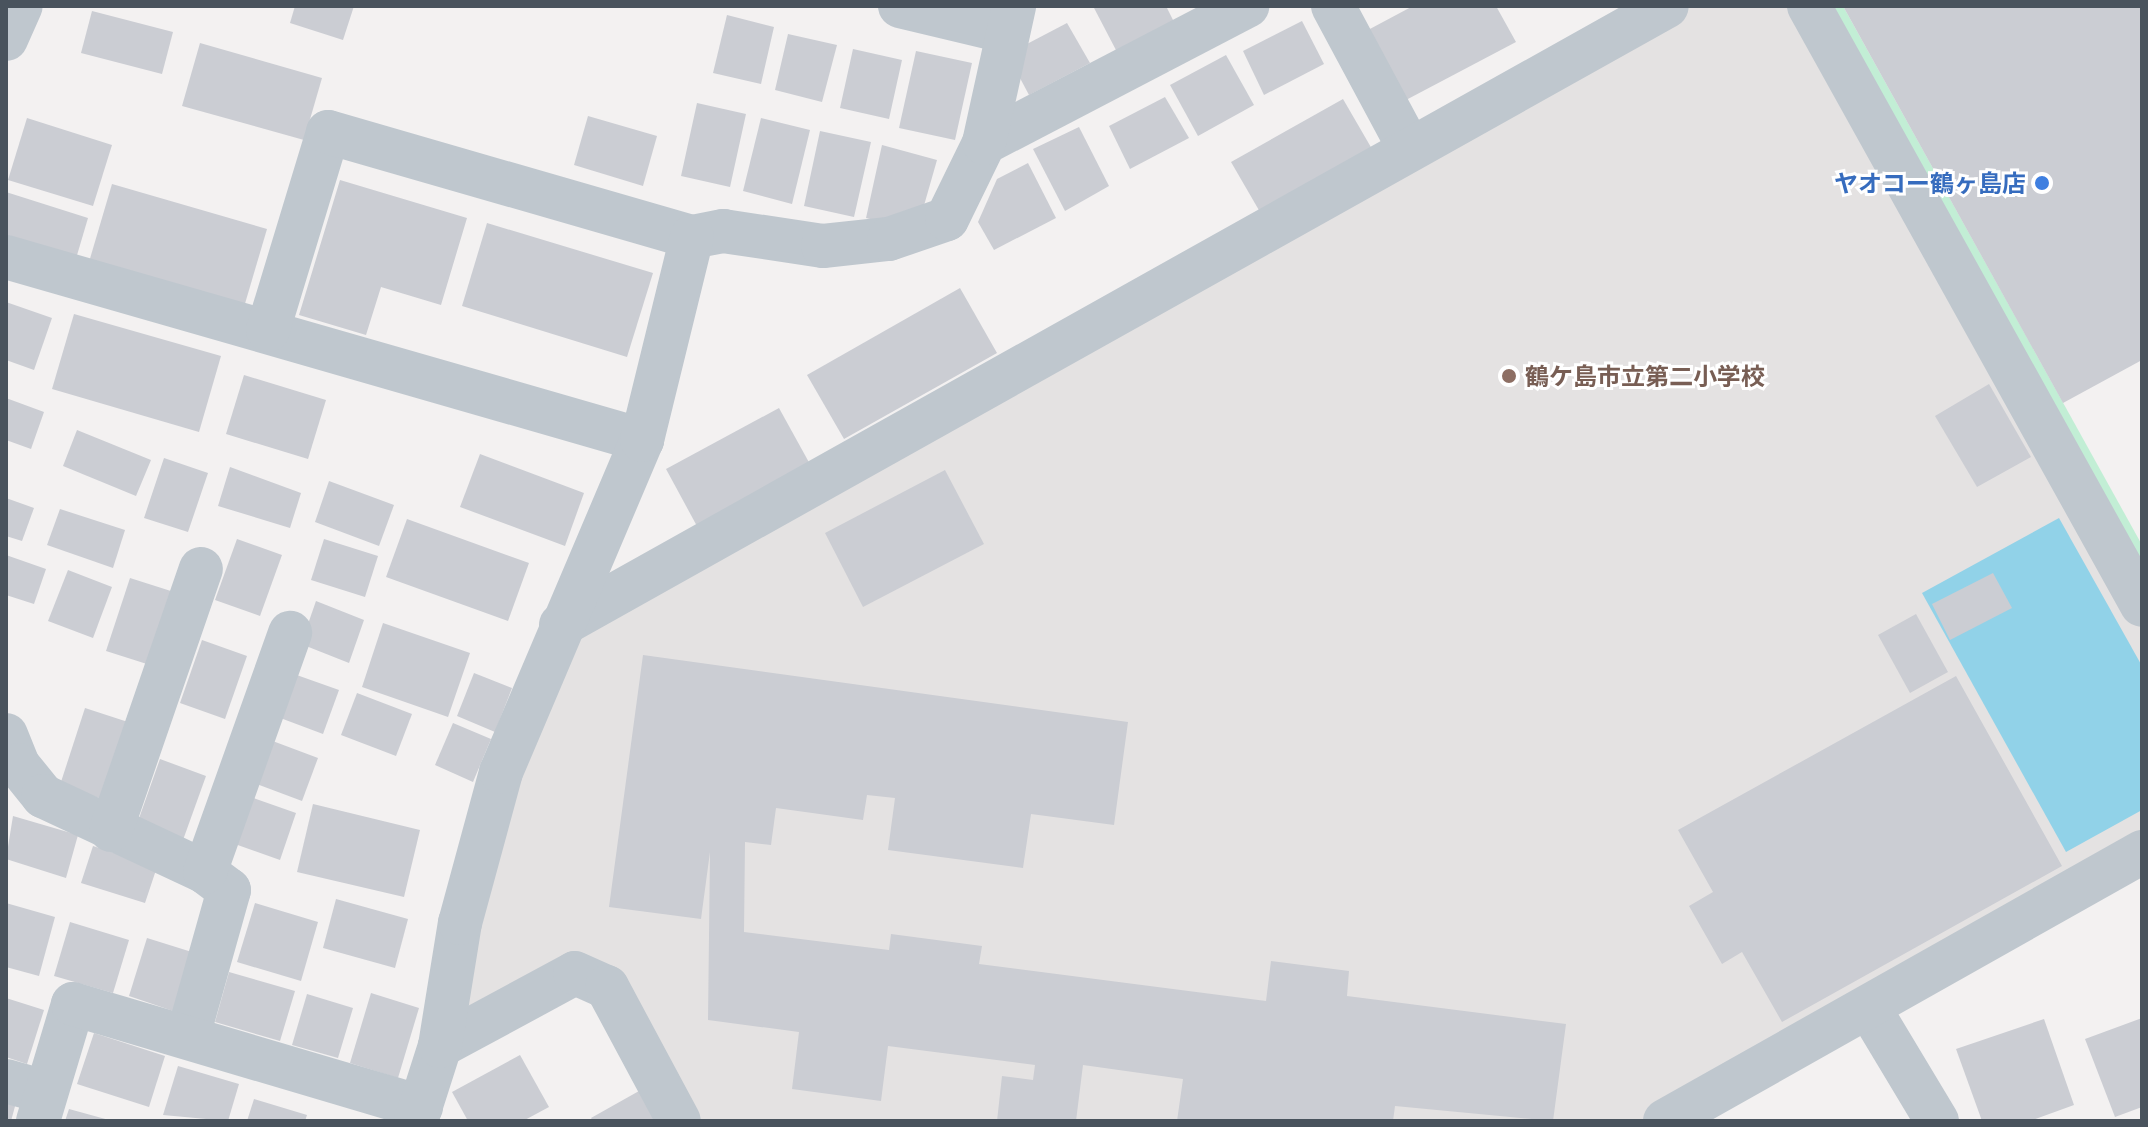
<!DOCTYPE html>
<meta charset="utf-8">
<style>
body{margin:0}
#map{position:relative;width:2148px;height:1127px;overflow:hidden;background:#f3f1f1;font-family:"Golos Text","Noto Sans JP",sans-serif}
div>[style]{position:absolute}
.education>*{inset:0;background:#e4e2e2}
.green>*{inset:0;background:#c2eed5}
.water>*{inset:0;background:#91d2e8}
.building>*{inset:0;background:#cbcdd3}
.minor>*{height:44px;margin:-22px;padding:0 22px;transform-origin:22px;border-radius:22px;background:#bfc7ce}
.dots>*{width:22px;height:22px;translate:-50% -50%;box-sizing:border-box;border:4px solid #fff;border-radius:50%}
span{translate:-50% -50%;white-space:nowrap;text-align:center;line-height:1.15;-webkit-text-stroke:6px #fff;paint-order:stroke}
.shop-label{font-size:24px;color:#366cbe;font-weight:700}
.right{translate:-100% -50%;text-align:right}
.education-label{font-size:24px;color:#785e54;font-weight:700}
.left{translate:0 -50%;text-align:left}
.frame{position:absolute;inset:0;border:8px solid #49535d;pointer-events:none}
</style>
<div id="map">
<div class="education">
<i style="clip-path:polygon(1667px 6px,1809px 6px,2142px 605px,2142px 850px,1659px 1121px,679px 1121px,575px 973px,440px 1046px,561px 625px)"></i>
</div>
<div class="green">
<i style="clip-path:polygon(1827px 6px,1843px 6px,2142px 545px,2142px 570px)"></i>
</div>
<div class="water">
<i style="clip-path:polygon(2059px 518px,2142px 666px,2142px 810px,2066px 852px,1922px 593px)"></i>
</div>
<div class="building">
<i style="clip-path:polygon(295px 6px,354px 6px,343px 40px,290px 23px)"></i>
<i style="clip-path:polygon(1093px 6px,1166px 6px,1174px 22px,1117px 52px)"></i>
<i style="clip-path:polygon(1413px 6px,1496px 6px,1516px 42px,1406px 100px,1368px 30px)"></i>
<i style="clip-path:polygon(1843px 6px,2142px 6px,2142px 360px,2063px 403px)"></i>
<i style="clip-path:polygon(92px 11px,173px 32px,162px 74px,81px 53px)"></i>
<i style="clip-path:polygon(727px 15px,774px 27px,761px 84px,713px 73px)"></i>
<i style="clip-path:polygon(1302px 21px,1324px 64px,1264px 95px,1243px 51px)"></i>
<i style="clip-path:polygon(1067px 23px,1090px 63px,1029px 95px,1020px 78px,1025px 45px)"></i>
<i style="clip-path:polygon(788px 34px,837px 45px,822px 102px,775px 90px)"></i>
<i style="clip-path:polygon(200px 43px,322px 78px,304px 140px,182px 106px)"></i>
<i style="clip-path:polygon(853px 49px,902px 60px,889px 119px,840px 108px)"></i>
<i style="clip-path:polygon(916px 51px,972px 63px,955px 140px,899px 128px)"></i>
<i style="clip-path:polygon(1226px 55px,1254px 105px,1198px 136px,1170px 85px)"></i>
<i style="clip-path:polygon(1165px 97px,1189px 138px,1130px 169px,1109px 126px)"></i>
<i style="clip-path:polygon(1343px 99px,1372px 149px,1260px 212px,1231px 162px)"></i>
<i style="clip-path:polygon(697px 103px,746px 114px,730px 187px,681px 176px)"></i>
<i style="clip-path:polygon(588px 116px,657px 136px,643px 186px,574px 165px)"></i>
<i style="clip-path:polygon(27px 118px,112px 145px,93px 206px,8px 180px)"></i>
<i style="clip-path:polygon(761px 118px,810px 130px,792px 204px,743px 191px)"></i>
<i style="clip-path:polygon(1079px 127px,1109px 186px,1065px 211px,1033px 149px)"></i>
<i style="clip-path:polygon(820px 131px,871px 142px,854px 217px,804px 206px)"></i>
<i style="clip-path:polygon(882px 145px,937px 160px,923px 209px,887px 223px,866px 218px)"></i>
<i style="clip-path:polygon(1028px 163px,1056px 218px,994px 250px,978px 222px,997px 179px)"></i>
<i style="clip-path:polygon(340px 180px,467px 218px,441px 305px,381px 287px,366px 335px,299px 315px)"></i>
<i style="clip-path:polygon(112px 184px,267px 229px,244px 307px,89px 262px)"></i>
<i style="clip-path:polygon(6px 192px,88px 218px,75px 262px,6px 242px)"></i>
<i style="clip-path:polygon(487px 223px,653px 273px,627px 357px,462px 306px)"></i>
<i style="clip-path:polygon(960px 288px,997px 353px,844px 439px,807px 375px)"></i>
<i style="clip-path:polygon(6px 302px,52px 318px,34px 370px,6px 360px)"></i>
<i style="clip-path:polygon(74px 314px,221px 356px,199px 432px,52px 389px)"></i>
<i style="clip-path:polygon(244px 375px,326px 400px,308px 459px,226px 434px)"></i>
<i style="clip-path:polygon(1989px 384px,2031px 457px,1977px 487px,1935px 416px)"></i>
<i style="clip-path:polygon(6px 398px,44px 412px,31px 449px,6px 440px)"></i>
<i style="clip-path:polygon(779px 408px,811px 466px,698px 528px,666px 469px)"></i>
<i style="clip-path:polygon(77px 430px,151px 460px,136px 496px,63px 466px)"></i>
<i style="clip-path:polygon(480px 454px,584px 493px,565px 546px,460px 507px)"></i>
<i style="clip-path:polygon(164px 458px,208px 473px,188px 532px,144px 518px)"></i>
<i style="clip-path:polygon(230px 467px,301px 493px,290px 528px,218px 506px)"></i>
<i style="clip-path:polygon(945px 470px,984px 544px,863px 607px,825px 533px)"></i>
<i style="clip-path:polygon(329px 481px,394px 505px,379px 546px,315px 522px)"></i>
<i style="clip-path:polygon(6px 498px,34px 508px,22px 541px,6px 536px)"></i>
<i style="clip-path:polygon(60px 509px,125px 530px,113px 568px,47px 545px)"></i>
<i style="clip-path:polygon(407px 519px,529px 563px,508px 621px,386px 577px)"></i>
<i style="clip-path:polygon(237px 539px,282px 555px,260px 616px,215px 600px)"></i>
<i style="clip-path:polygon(324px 539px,378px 556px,365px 597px,311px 580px)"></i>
<i style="clip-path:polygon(6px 555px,46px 569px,34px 604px,6px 595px)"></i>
<i style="clip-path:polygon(68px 570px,112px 587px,93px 638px,48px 621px)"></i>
<i style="clip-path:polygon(1993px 573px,2012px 608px,1950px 640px,1932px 604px)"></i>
<i style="clip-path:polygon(130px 578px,174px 592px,150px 665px,106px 651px)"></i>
<i style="clip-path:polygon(316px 601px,364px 620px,349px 663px,301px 644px)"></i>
<i style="clip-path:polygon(1916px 614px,1948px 672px,1910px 693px,1878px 635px)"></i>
<i style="clip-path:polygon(383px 623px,470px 653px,448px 717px,362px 687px)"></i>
<i style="clip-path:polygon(202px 640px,247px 656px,225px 719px,180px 703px)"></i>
<i style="clip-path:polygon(643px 655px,1128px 722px,1114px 825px,1031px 814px,1023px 868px,888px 850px,895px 798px,867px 795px,863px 820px,776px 808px,771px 845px,745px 842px,744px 932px,889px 950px,891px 934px,982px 946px,979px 964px,1266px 1001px,1271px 961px,1349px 971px,1347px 996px,1566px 1024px,1553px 1121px,1395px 1106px,1393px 1121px,1177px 1121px,1183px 1079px,1083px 1065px,1076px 1121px,997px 1121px,1002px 1076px,1033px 1080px,1035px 1065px,888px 1046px,881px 1101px,792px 1089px,799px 1032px,708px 1020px,710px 852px,701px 919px,609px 907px)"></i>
<i style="clip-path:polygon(291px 673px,339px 690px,323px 734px,275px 716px)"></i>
<i style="clip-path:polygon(474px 673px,512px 688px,495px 732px,457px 716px)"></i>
<i style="clip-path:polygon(1956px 676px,2062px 866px,1782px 1022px,1742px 952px,1722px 964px,1689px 906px,1713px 892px,1678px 830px)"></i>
<i style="clip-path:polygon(357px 693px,412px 714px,396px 756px,341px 735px)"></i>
<i style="clip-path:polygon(85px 708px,131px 723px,105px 800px,60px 785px)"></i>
<i style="clip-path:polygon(453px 723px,491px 739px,473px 782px,435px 765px)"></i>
<i style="clip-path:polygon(270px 740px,318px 758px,302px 801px,254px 783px)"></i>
<i style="clip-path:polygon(160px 759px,206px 776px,183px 840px,137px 824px)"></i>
<i style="clip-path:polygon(248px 796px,296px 813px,280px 860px,232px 843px)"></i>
<i style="clip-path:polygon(313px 804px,420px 830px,404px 897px,297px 872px)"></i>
<i style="clip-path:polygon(13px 816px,78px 835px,66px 878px,6px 859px)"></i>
<i style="clip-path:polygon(93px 846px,157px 867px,145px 903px,81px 883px)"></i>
<i style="clip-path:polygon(336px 899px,408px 919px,395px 968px,323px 948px)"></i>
<i style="clip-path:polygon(6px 903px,55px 917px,39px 976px,6px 967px)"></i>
<i style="clip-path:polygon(255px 903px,318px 922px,301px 981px,237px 962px)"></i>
<i style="clip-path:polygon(70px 922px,129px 940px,113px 993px,54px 976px)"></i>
<i style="clip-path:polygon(147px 938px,195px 953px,176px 1012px,129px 996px)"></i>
<i style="clip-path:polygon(229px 972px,295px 991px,280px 1041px,215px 1022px)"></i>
<i style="clip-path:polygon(371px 993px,419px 1008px,398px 1078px,350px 1063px)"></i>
<i style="clip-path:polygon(307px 994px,353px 1008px,338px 1058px,292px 1045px)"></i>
<i style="clip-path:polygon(6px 998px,44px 1010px,27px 1064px,6px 1057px)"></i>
<i style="clip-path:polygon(2142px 1018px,2142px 1107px,2115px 1117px,2085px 1039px)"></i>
<i style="clip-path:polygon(2044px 1019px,2074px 1105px,2030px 1121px,1982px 1121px,1956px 1049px)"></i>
<i style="clip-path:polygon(94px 1033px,165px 1056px,149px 1107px,77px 1084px)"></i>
<i style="clip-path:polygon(520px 1055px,549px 1107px,523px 1121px,468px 1121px,452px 1092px)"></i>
<i style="clip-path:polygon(178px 1066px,239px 1084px,228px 1121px,163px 1115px)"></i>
<i style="clip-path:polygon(639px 1091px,657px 1121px,593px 1121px,591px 1118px)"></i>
<i style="clip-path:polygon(6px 1096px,17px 1099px,11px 1121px,6px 1121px)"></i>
<i style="clip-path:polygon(254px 1099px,307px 1115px,305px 1121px,247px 1121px)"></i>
<i style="clip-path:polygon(69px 1109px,109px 1120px,109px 1121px,65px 1121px)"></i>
</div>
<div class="minor">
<i style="left:900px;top:6px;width:111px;rotate:13.5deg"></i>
<i style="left:1333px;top:6px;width:161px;rotate:61.8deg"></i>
<i style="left:1809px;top:6px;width:685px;rotate:60.93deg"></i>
<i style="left:6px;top:39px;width:36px;rotate:-66deg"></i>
<i style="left:984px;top:143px;width:297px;rotate:-27.5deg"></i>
<i style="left:6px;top:257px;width:662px;rotate:16.05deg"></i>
<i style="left:268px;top:330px;width:207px;rotate:-73.1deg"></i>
<i style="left:328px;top:132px;width:379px;rotate:16.1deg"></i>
<i style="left:692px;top:237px;width:32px;rotate:-11deg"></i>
<i style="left:723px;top:231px;width:101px;rotate:8.5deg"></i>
<i style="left:823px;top:246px;width:66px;rotate:-6.1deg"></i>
<i style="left:889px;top:239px;width:61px;rotate:-19deg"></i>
<i style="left:947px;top:219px;width:85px;rotate:-64deg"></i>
<i style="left:984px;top:143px;width:140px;rotate:-77.6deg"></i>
<i style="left:561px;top:625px;width:1267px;rotate:-29.23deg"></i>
<i style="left:6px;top:735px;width:32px;rotate:68deg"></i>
<i style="left:18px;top:765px;width:40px;rotate:51deg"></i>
<i style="left:43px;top:796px;width:179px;rotate:25.1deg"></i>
<i style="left:205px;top:872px;width:30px;rotate:37deg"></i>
<i style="left:229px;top:890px;width:152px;rotate:105.7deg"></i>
<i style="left:111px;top:830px;width:276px;rotate:-71deg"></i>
<i style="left:205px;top:872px;width:254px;rotate:-70.4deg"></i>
<i style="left:1869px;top:1008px;width:132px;rotate:59deg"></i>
<i style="left:440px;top:1046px;width:153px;rotate:-28.4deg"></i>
<i style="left:575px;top:973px;width:35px;rotate:24deg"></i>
<i style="left:607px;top:987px;width:152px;rotate:61.8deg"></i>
<i style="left:6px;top:1081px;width:41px;rotate:15.8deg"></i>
<i style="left:38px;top:1121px;width:122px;rotate:-73.3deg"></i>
<i style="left:73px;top:1004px;width:363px;rotate:16.5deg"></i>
<i style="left:416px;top:1121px;width:79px;rotate:-72.3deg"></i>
<i style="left:440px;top:1046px;width:125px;rotate:-80.8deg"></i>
<i style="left:460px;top:923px;width:156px;rotate:-74.8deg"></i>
<i style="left:501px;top:772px;width:361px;rotate:-67deg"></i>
<i style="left:642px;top:440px;width:209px;rotate:-76.2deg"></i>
<i style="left:1665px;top:1121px;width:548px;rotate:-29.42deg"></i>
</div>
<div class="dots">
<i style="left:2042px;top:183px;background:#3f7fe0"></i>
<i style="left:1509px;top:376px;background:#8d6e63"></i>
</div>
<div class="shop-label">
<span class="right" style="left:2026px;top:183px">ヤオコー鶴ヶ島店</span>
</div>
<div class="education-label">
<span class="left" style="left:1525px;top:376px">鶴ケ島市立第二小学校</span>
</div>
<div class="frame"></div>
</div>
